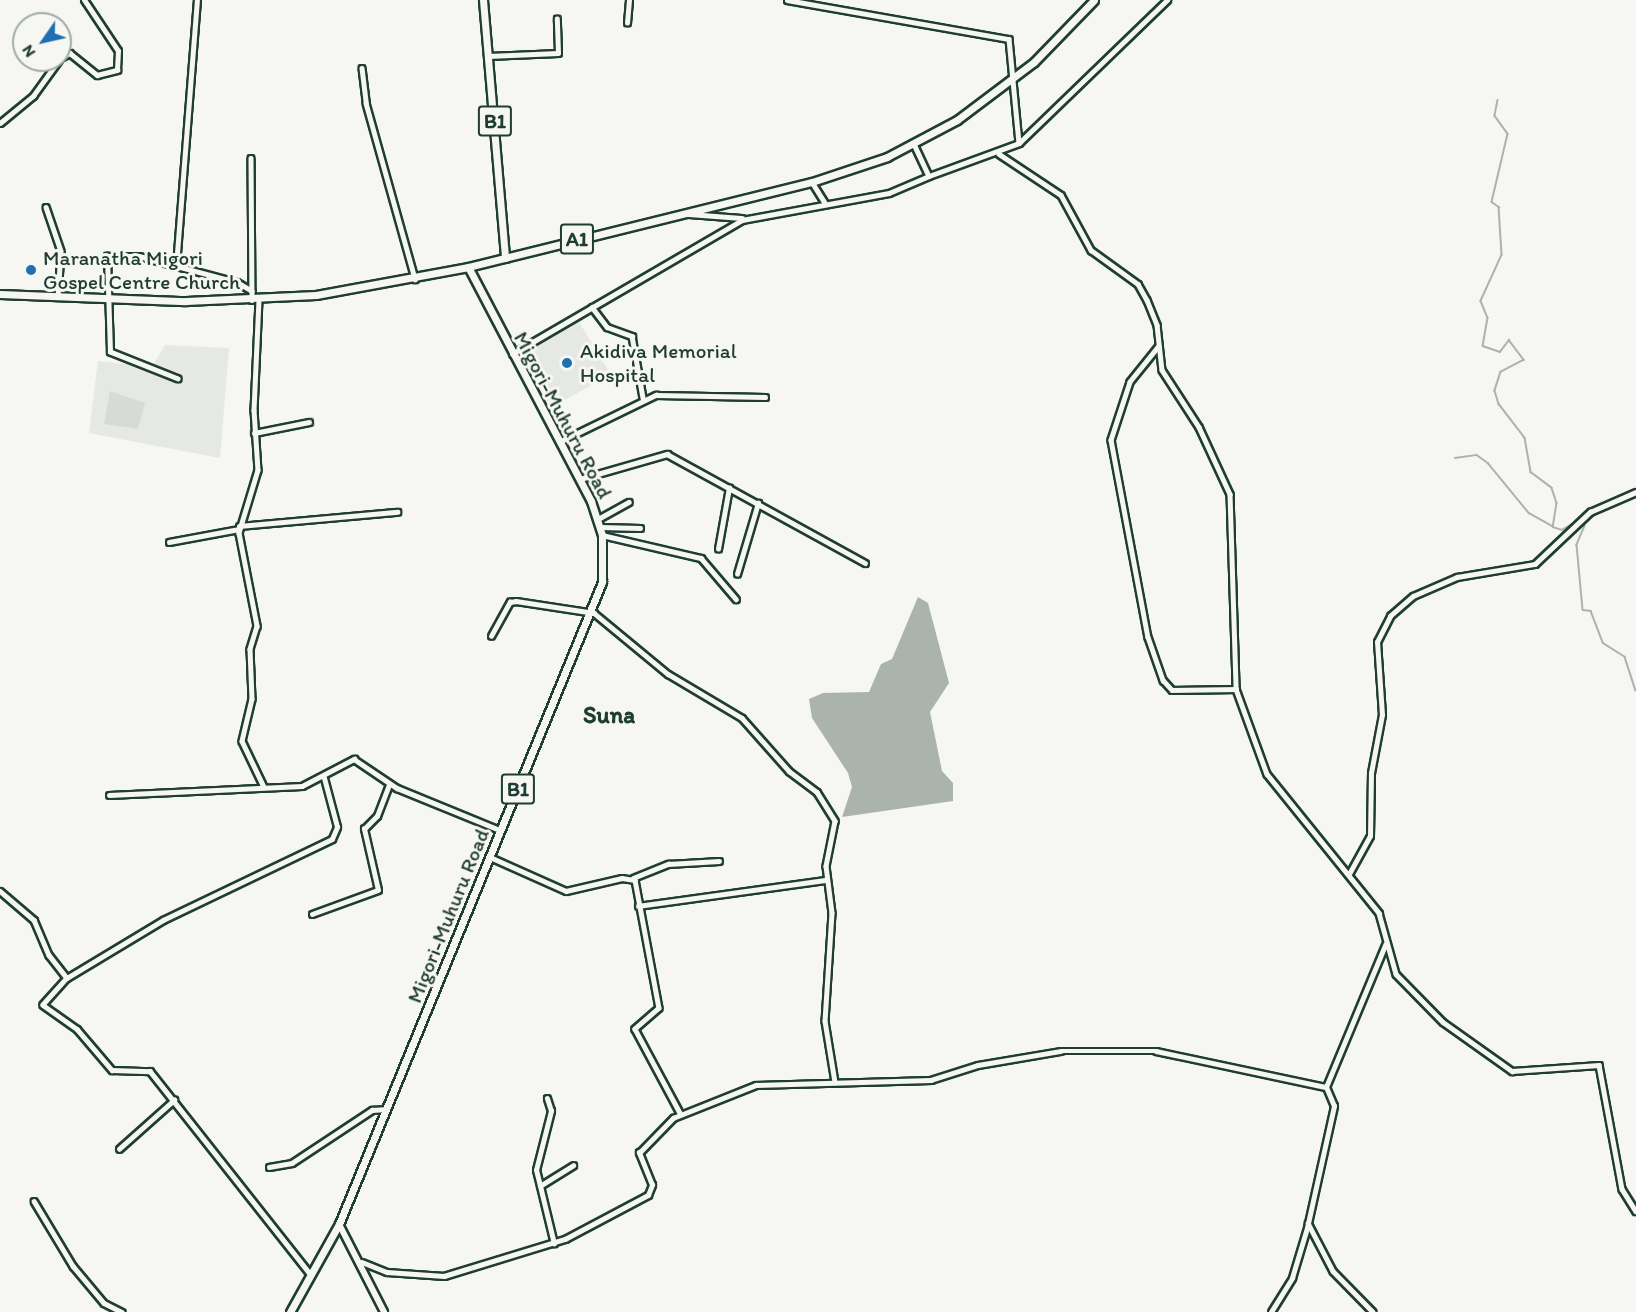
<!DOCTYPE html>
<style>
body{margin:0}
#map{position:relative;width:1636px;height:1312px;overflow:hidden;background:#f6f6f2;font-family:Itim,sans-serif}
div>[style]{position:absolute}
.built>*{inset:0;background:#e6e8e4}
.green>*{inset:0;background:#d6dbd6}
.water>*{inset:0;background:#aab3ae}
.stream>*{height:1.5px;margin:-0.75px;padding:0 0.75px;transform-origin:0.75px;border-radius:0.75px;background:#aab3ae}
.roads{filter:drop-shadow(2px 0 #1f3d34) drop-shadow(-2px 0 #1f3d34) drop-shadow(0 2px #1f3d34) drop-shadow(0 -2px #1f3d34)}
.minor>*{height:4.5px;margin:-2.25px;padding:0 2.25px;transform-origin:2.25px;border-radius:2.25px;background:#f6f6f2}
.major>*{height:6px;margin:-3px;padding:0 3px;transform-origin:3px;border-radius:3px;background:#f6f6f2}
.highway>*{height:7px;margin:-3.5px;padding:0 3.5px;transform-origin:3.5px;border-radius:3.5px;background:#f6f6f2}
.dots>*{width:16px;height:16px;translate:-50% -50%;box-sizing:border-box;border:3px solid #f6f6f2;border-radius:50%}
span{translate:-50% -50%;white-space:nowrap;text-align:center;line-height:1.15;-webkit-text-stroke:6px #f6f6f2;paint-order:stroke}
.shield-label span{padding:2px 4px;background:#f6f6f2;border:2px solid;border-radius:4px;-webkit-text-stroke-width:0}
.shield-label{font-size:20px;color:#1f3d34;font-weight:700}
.poi-label{font-size:21px;color:#1f3d34}
.left{translate:0 -50%;text-align:left}
.street-label{font-size:21px;color:#1f3d34}
.quarter-label{font-size:24px;color:#1f3d34;font-weight:700}
.north{position:absolute;left:12px;top:12px;width:60px;height:60px;box-sizing:border-box;background:#f6f6f2;border:2px solid #a0aca6;border-radius:50%;rotate:236deg;font-size:16px;font-weight:700;line-height:24px;text-align:center;color:#1f3d34}
.north::after{content:'';display:block;margin:auto;width:21px;height:27px;background:#1f6fb2;clip-path:polygon(50% 0,100% 100%,50% 72%,0 100%)}
</style>
<div id="map">
<div class="built">
<i style="clip-path:polygon(579px 322px,611px 375px,551px 407px,524px 352px)"></i>
<i style="clip-path:polygon(165px 345px,229px 348px,220px 458px,89px 433px,98px 361px,152px 367px)"></i>
</div>
<div class="green">
<i style="clip-path:polygon(110px 391px,145px 403px,138px 429px,104px 424px)"></i>
</div>
<div class="water">
<i style="clip-path:polygon(918px 597px,928px 603px,949px 683px,930px 712px,942px 771px,953px 783px,953px 801px,842px 817px,852px 787px,848px 773px,812px 718px,809px 699px,823px 693px,869px 692px,881px 664px,892px 659px)"></i>
</div>
<div class="stream">
<i style="left:1498px;top:100px;width:16px;rotate:101deg"></i>
<i style="left:1495px;top:116px;width:22px;rotate:54deg"></i>
<i style="left:1508px;top:134px;width:70px;rotate:103.2deg"></i>
<i style="left:1492px;top:202px;width:9px;rotate:36deg"></i>
<i style="left:1499px;top:207px;width:48px;rotate:86.4deg"></i>
<i style="left:1502px;top:255px;width:51px;rotate:114.5deg"></i>
<i style="left:1481px;top:301px;width:18px;rotate:68deg"></i>
<i style="left:1488px;top:318px;width:28px;rotate:100deg"></i>
<i style="left:1483px;top:346px;width:18px;rotate:19deg"></i>
<i style="left:1500px;top:352px;width:15px;rotate:-53deg"></i>
<i style="left:1509px;top:340px;width:25px;rotate:53deg"></i>
<i style="left:1524px;top:360px;width:26px;rotate:152deg"></i>
<i style="left:1501px;top:372px;width:20px;rotate:108deg"></i>
<i style="left:1495px;top:391px;width:14px;rotate:73deg"></i>
<i style="left:1499px;top:404px;width:43px;rotate:52.6deg"></i>
<i style="left:1525px;top:438px;width:35px;rotate:80deg"></i>
<i style="left:1531px;top:472px;width:26px;rotate:37deg"></i>
<i style="left:1552px;top:488px;width:16px;rotate:72deg"></i>
<i style="left:1557px;top:503px;width:24px;rotate:99deg"></i>
<i style="left:1553px;top:527px;width:9px;rotate:18deg"></i>
<i style="left:1562px;top:530px;width:20px;rotate:-30deg"></i>
<i style="left:1579px;top:520px;width:8px;rotate:45deg"></i>
<i style="left:1585px;top:526px;width:21px;rotate:113deg"></i>
<i style="left:1577px;top:545px;width:65px;rotate:84.7deg"></i>
<i style="left:1583px;top:610px;width:8px;rotate:7deg"></i>
<i style="left:1591px;top:611px;width:34px;rotate:69deg"></i>
<i style="left:1603px;top:643px;width:26px;rotate:32deg"></i>
<i style="left:1625px;top:657px;width:35px;rotate:72deg"></i>
<i style="left:1455px;top:458px;width:22px;rotate:-8deg"></i>
<i style="left:1477px;top:455px;width:14px;rotate:36deg"></i>
<i style="left:1488px;top:463px;width:65px;rotate:50.6deg"></i>
<i style="left:1529px;top:513px;width:26px;rotate:29deg"></i>
</div>
<div class="roads">
<div class="minor">
<i style="left:787px;top:0;width:225px;rotate:10deg"></i>
<i style="left:1009px;top:39px;width:104px;rotate:84.5deg"></i>
<i style="left:627px;top:23px;width:23px;rotate:-85deg"></i>
<i style="left:488px;top:56px;width:70px;rotate:-2.5deg"></i>
<i style="left:558px;top:53px;width:34px;rotate:-92deg"></i>
<i style="left:60px;top:58px;width:11px;rotate:-27deg"></i>
<i style="left:70px;top:53px;width:35px;rotate:39deg"></i>
<i style="left:97px;top:75px;width:21px;rotate:-14deg"></i>
<i style="left:117px;top:70px;width:19px;rotate:-87deg"></i>
<i style="left:118px;top:51px;width:61px;rotate:-123.7deg"></i>
<i style="left:362px;top:68px;width:35px;rotate:83deg"></i>
<i style="left:366px;top:103px;width:183px;rotate:74.4deg"></i>
<i style="left:0;top:123px;width:43px;rotate:-39.3deg"></i>
<i style="left:33px;top:96px;width:44px;rotate:-54.2deg"></i>
<i style="left:914px;top:144px;width:35px;rotate:65deg"></i>
<i style="left:929px;top:176px;width:96px;rotate:-20.1deg"></i>
<i style="left:1019px;top:143px;width:206px;rotate:-44deg"></i>
<i style="left:999px;top:154px;width:74px;rotate:33.5deg"></i>
<i style="left:1061px;top:195px;width:63px;rotate:61.4deg"></i>
<i style="left:1091px;top:250px;width:58px;rotate:35.9deg"></i>
<i style="left:1138px;top:284px;width:18px;rotate:61deg"></i>
<i style="left:1147px;top:300px;width:27px;rotate:68deg"></i>
<i style="left:1157px;top:325px;width:45px;rotate:83.7deg"></i>
<i style="left:1162px;top:370px;width:68px;rotate:57deg"></i>
<i style="left:1199px;top:427px;width:74px;rotate:65.2deg"></i>
<i style="left:1230px;top:494px;width:195px;rotate:88.2deg"></i>
<i style="left:1236px;top:689px;width:90px;rotate:70deg"></i>
<i style="left:1267px;top:774px;width:179px;rotate:51.1deg"></i>
<i style="left:1379px;top:913px;width:63px;rotate:74.4deg"></i>
<i style="left:1396px;top:974px;width:67px;rotate:45.6deg"></i>
<i style="left:1443px;top:1022px;width:85px;rotate:35.4deg"></i>
<i style="left:1512px;top:1071px;width:87px;rotate:-3.9deg"></i>
<i style="left:1599px;top:1065px;width:126px;rotate:79.5deg"></i>
<i style="left:1622px;top:1189px;width:26px;rotate:58deg"></i>
<i style="left:251px;top:158px;width:133px;rotate:89.6deg"></i>
<i style="left:812px;top:182px;width:26px;rotate:58deg"></i>
<i style="left:46px;top:207px;width:46px;rotate:71.2deg"></i>
<i style="left:61px;top:251px;width:46px;rotate:93.7deg"></i>
<i style="left:688px;top:214px;width:54px;rotate:4.2deg"></i>
<i style="left:176px;top:266px;width:267px;rotate:-85.5deg"></i>
<i style="left:259px;top:300px;width:110px;rotate:92.6deg"></i>
<i style="left:254px;top:410px;width:60px;rotate:86.2deg"></i>
<i style="left:258px;top:470px;width:66px;rotate:106.8deg"></i>
<i style="left:239px;top:533px;width:95px;rotate:79deg"></i>
<i style="left:257px;top:626px;width:24px;rotate:107deg"></i>
<i style="left:250px;top:649px;width:50px;rotate:87.7deg"></i>
<i style="left:252px;top:699px;width:43px;rotate:103.4deg"></i>
<i style="left:242px;top:741px;width:51px;rotate:64.4deg"></i>
<i style="left:592px;top:307px;width:25px;rotate:53deg"></i>
<i style="left:607px;top:327px;width:27px;rotate:20deg"></i>
<i style="left:632px;top:336px;width:63px;rotate:79.9deg"></i>
<i style="left:1159px;top:346px;width:46px;rotate:128.9deg"></i>
<i style="left:1130px;top:382px;width:61px;rotate:108.1deg"></i>
<i style="left:1111px;top:440px;width:200px;rotate:79.4deg"></i>
<i style="left:1148px;top:637px;width:46px;rotate:70.8deg"></i>
<i style="left:1163px;top:680px;width:13px;rotate:48deg"></i>
<i style="left:1172px;top:690px;width:64px;rotate:-0.9deg"></i>
<i style="left:512px;top:354px;width:266px;rotate:-30.2deg"></i>
<i style="left:742px;top:220px;width:149px;rotate:-10.4deg"></i>
<i style="left:889px;top:193px;width:43px;rotate:-23deg"></i>
<i style="left:178px;top:379px;width:73px;rotate:-158.3deg"></i>
<i style="left:110px;top:352px;width:96px;rotate:-91.8deg"></i>
<i style="left:107px;top:256px;width:32px"></i>
<i style="left:139px;top:256px;width:101px;rotate:14.9deg"></i>
<i style="left:237px;top:282px;width:17px;rotate:31deg"></i>
<i style="left:252px;top:291px;width:9px;rotate:90deg"></i>
<i style="left:254px;top:433px;width:56px;rotate:-11.3deg"></i>
<i style="left:559px;top:442px;width:108px;rotate:-25.9deg"></i>
<i style="left:656px;top:395px;width:109px;rotate:1.1deg"></i>
<i style="left:580px;top:479px;width:91px;rotate:-16deg"></i>
<i style="left:667px;top:454px;width:226px;rotate:28.8deg"></i>
<i style="left:598px;top:519px;width:35px;rotate:-29deg"></i>
<i style="left:239px;top:526px;width:159px;rotate:-5.1deg"></i>
<i style="left:600px;top:527px;width:40px;rotate:1.4deg"></i>
<i style="left:602px;top:535px;width:102px;rotate:13.1deg"></i>
<i style="left:701px;top:558px;width:54px;rotate:49.5deg"></i>
<i style="left:169px;top:542px;width:71px;rotate:-10.5deg"></i>
<i style="left:718px;top:549px;width:62px;rotate:-79.8deg"></i>
<i style="left:737px;top:574px;width:74px;rotate:-73.5deg"></i>
<i style="left:491px;top:636px;width:39px;rotate:-61deg"></i>
<i style="left:510px;top:602px;width:6px;rotate:-9deg"></i>
<i style="left:516px;top:601px;width:79px;rotate:8.7deg"></i>
<i style="left:594px;top:613px;width:96px;rotate:39.5deg"></i>
<i style="left:668px;top:674px;width:86px;rotate:30.7deg"></i>
<i style="left:742px;top:718px;width:71px;rotate:48.4deg"></i>
<i style="left:789px;top:771px;width:35px;rotate:37deg"></i>
<i style="left:817px;top:792px;width:34px;rotate:58deg"></i>
<i style="left:835px;top:821px;width:46px;rotate:101.3deg"></i>
<i style="left:826px;top:866px;width:47px;rotate:82.7deg"></i>
<i style="left:832px;top:913px;width:108px;rotate:93.7deg"></i>
<i style="left:825px;top:1021px;width:62px;rotate:80.7deg"></i>
<i style="left:109px;top:795px;width:193px;rotate:-2.7deg"></i>
<i style="left:302px;top:786px;width:59px;rotate:-27.4deg"></i>
<i style="left:354px;top:759px;width:52px;rotate:34deg"></i>
<i style="left:397px;top:788px;width:111px;rotate:22.2deg"></i>
<i style="left:490px;top:857px;width:83px;rotate:24.1deg"></i>
<i style="left:566px;top:891px;width:57px;rotate:-13.1deg"></i>
<i style="left:622px;top:878px;width:13px;rotate:9deg"></i>
<i style="left:635px;top:880px;width:130px;rotate:79.4deg"></i>
<i style="left:659px;top:1008px;width:32px;rotate:139deg"></i>
<i style="left:635px;top:1029px;width:95px;rotate:61.8deg"></i>
<i style="left:1349px;top:874px;width:43px;rotate:-61.1deg"></i>
<i style="left:1370px;top:836px;width:63px;rotate:-89.1deg"></i>
<i style="left:1371px;top:773px;width:59px;rotate:-79.3deg"></i>
<i style="left:1382px;top:715px;width:73px;rotate:-93.9deg"></i>
<i style="left:1377px;top:642px;width:29px;rotate:-63deg"></i>
<i style="left:1390px;top:616px;width:30px;rotate:-41deg"></i>
<i style="left:1413px;top:596px;width:48px;rotate:-23.4deg"></i>
<i style="left:1457px;top:577px;width:79px;rotate:-9.5deg"></i>
<i style="left:1535px;top:564px;width:76px;rotate:-43.4deg"></i>
<i style="left:1590px;top:512px;width:50px;rotate:-23.5deg"></i>
<i style="left:633px;top:878px;width:38px;rotate:-22deg"></i>
<i style="left:668px;top:864px;width:51px;rotate:-3.4deg"></i>
<i style="left:0;top:891px;width:45px;rotate:40.5deg"></i>
<i style="left:34px;top:920px;width:38px;rotate:67deg"></i>
<i style="left:49px;top:955px;width:29px;rotate:52deg"></i>
<i style="left:67px;top:978px;width:36px;rotate:132deg"></i>
<i style="left:43px;top:1005px;width:42px;rotate:35.2deg"></i>
<i style="left:77px;top:1029px;width:54px;rotate:49.5deg"></i>
<i style="left:112px;top:1070px;width:38px;rotate:2deg"></i>
<i style="left:150px;top:1071px;width:260px;rotate:51.7deg"></i>
<i style="left:638px;top:906px;width:190px;rotate:-7.9deg"></i>
<i style="left:312px;top:914px;width:70px;rotate:-20deg"></i>
<i style="left:378px;top:890px;width:63px;rotate:-102.9deg"></i>
<i style="left:364px;top:829px;width:18px;rotate:-45deg"></i>
<i style="left:377px;top:816px;width:34px;rotate:-69deg"></i>
<i style="left:67px;top:978px;width:112px;rotate:-31.1deg"></i>
<i style="left:163px;top:920px;width:187px;rotate:-25.6deg"></i>
<i style="left:332px;top:839px;width:13px;rotate:-67deg"></i>
<i style="left:337px;top:827px;width:51px;rotate:-104.9deg"></i>
<i style="left:1326px;top:1087px;width:154px;rotate:-67.4deg"></i>
<i style="left:119px;top:1149px;width:74px;rotate:-41.7deg"></i>
<i style="left:269px;top:1167px;width:23px;rotate:-10deg"></i>
<i style="left:292px;top:1163px;width:96px;rotate:-33.5deg"></i>
<i style="left:372px;top:1110px;width:15px;rotate:-4deg"></i>
<i style="left:540px;top:1186px;width:16px;rotate:-104deg"></i>
<i style="left:536px;top:1170px;width:61px;rotate:-75.7deg"></i>
<i style="left:551px;top:1111px;width:13px;rotate:-108deg"></i>
<i style="left:34px;top:1201px;width:76px;rotate:59deg"></i>
<i style="left:73px;top:1266px;width:48px;rotate:50deg"></i>
<i style="left:104px;top:1303px;width:20px;rotate:27deg"></i>
<i style="left:1308px;top:1223px;width:54px;rotate:62.5deg"></i>
<i style="left:1333px;top:1271px;width:57px;rotate:45.7deg"></i>
<i style="left:554px;top:1244px;width:60px;rotate:-103.6deg"></i>
<i style="left:540px;top:1186px;width:39px;rotate:-32deg"></i>
<i style="left:362px;top:1262px;width:27px;rotate:22deg"></i>
<i style="left:387px;top:1272px;width:57px;rotate:4deg"></i>
<i style="left:444px;top:1276px;width:127px;rotate:-17deg"></i>
<i style="left:565px;top:1239px;width:94px;rotate:-27.9deg"></i>
<i style="left:648px;top:1195px;width:11px;rotate:-68deg"></i>
<i style="left:652px;top:1185px;width:35px;rotate:-112deg"></i>
<i style="left:639px;top:1153px;width:49px;rotate:-45.8deg"></i>
<i style="left:673px;top:1118px;width:89px;rotate:-21.7deg"></i>
<i style="left:756px;top:1085px;width:175px;rotate:-1.6deg"></i>
<i style="left:931px;top:1080px;width:49px;rotate:-17.7deg"></i>
<i style="left:978px;top:1065px;width:84px;rotate:-9.6deg"></i>
<i style="left:1061px;top:1051px;width:95px"></i>
<i style="left:1156px;top:1051px;width:174px;rotate:12deg"></i>
<i style="left:1271px;top:1312px;width:40px;rotate:-58deg"></i>
<i style="left:1292px;top:1278px;width:52px;rotate:-73.3deg"></i>
<i style="left:1307px;top:1228px;width:125px;rotate:-77.5deg"></i>
<i style="left:1334px;top:1106px;width:21px;rotate:-113deg"></i>
</div>
<div class="major">
<i style="left:339px;top:1224px;width:99px;rotate:62.9deg"></i>
</div>
<div class="highway">
<i style="left:483px;top:0;width:259px;rotate:85.1deg"></i>
<i style="left:0;top:294px;width:186px;rotate:2.2deg"></i>
<i style="left:186px;top:301px;width:130px;rotate:-2.6deg"></i>
<i style="left:316px;top:295px;width:155px;rotate:-10.4deg"></i>
<i style="left:468px;top:267px;width:354px;rotate:-13.9deg"></i>
<i style="left:812px;top:182px;width:79px;rotate:-18.4deg"></i>
<i style="left:887px;top:157px;width:79px;rotate:-27.9deg"></i>
<i style="left:957px;top:120px;width:96px;rotate:-37deg"></i>
<i style="left:1034px;top:62px;width:86px;rotate:-45.9deg"></i>
<i style="left:290px;top:1312px;width:101px;rotate:-60.9deg"></i>
<i style="left:339px;top:1224px;width:694px;rotate:-67.72deg"></i>
<i style="left:602px;top:582px;width:47px;rotate:-90deg"></i>
<i style="left:602px;top:535px;width:36px;rotate:-108deg"></i>
<i style="left:591px;top:501px;width:264px;rotate:-117.7deg"></i>
</div>
</div>
<div class="dots">
<i style="left:31px;top:270px;background:#1f6fb2"></i>
<i style="left:567px;top:363px;background:#1f6fb2"></i>
</div>
<div class="shield-label">
<span style="left:495px;top:121px">B1</span>
<span style="left:577px;top:239px">A1</span>
<span style="left:518px;top:789px">B1</span>
</div>
<div class="poi-label">
<span class="left" style="left:43px;top:270px">Maranatha Migori<br>Gospel Centre Church</span>
<span class="left" style="left:580px;top:363px">Akidiva Memorial<br>Hospital</span>
</div>
<div class="street-label">
<span style="left:563px;top:415px;rotate:62deg">Migori-Muhuru Road</span>
<span style="left:448px;top:916px;rotate:-68deg">Migori-Muhuru Road</span>
</div>
<div class="quarter-label">
<span style="left:609px;top:715px">Suna</span>
</div>
<div class="north">N</div>
</div>
